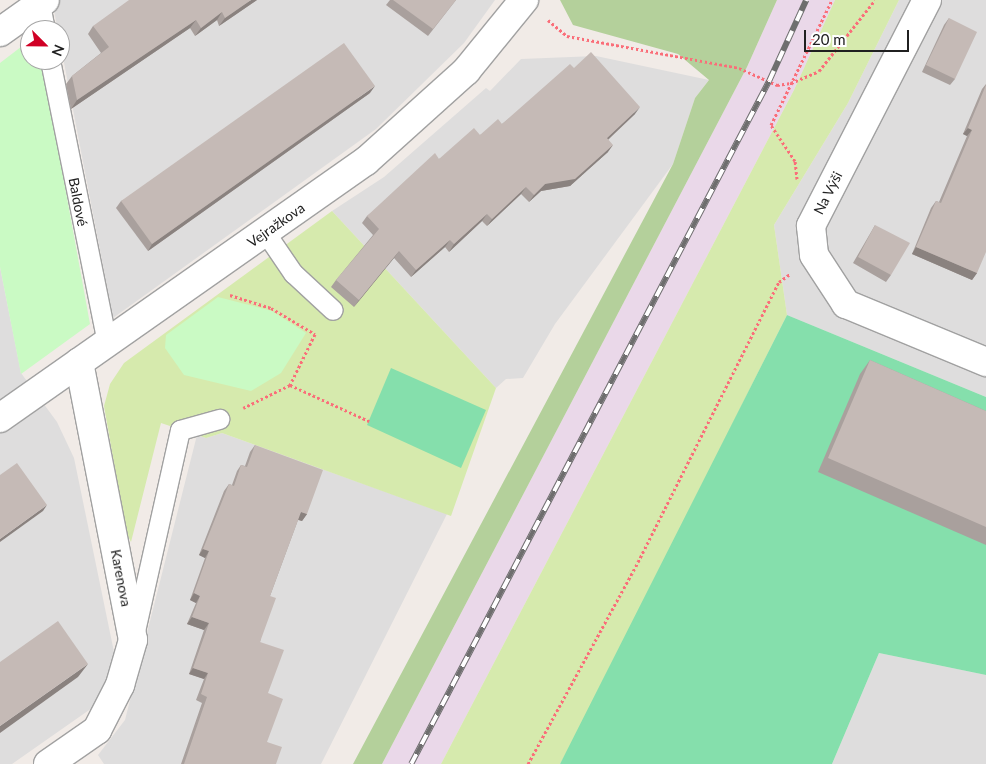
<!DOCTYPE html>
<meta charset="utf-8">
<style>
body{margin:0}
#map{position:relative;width:986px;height:764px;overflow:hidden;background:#f1ebe7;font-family:Lato,sans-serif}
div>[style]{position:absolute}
.residential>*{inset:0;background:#dedddd}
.industrial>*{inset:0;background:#ead8e9}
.grass>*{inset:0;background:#d6eaad}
.forest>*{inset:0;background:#b4d09b}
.park>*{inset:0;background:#cafac4}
.pitch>*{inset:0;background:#85dfac}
.path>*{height:3px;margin-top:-1.5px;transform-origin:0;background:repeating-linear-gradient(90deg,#fa6e79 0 2.5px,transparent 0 5px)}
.roads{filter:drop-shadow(1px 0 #a1a1a1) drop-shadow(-1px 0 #a1a1a1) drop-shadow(0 1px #a1a1a1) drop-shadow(0 -1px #a1a1a1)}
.service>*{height:19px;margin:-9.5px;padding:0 9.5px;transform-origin:9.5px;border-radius:9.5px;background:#fff}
.minor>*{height:28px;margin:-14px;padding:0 14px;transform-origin:14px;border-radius:14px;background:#fff}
.rail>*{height:5.5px;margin-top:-2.75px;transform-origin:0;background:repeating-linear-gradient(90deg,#fff 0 11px,#6e6e6e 0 22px);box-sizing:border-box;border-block:1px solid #6e6e6e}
.wall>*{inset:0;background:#a9a09d}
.shaded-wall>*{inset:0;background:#8a827f}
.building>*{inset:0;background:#c5bab6}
span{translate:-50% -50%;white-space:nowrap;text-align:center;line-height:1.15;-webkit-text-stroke:5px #fff;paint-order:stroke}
.street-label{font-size:14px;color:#202020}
.north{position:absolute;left:20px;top:20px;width:50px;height:50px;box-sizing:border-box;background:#fff;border:1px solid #a6a6a6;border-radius:50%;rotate:113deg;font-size:14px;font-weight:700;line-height:20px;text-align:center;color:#202020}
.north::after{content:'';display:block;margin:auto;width:18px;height:22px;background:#d00025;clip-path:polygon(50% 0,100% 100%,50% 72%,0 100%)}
.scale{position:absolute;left:804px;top:30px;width:105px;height:22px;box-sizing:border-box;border:2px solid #202020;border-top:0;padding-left:6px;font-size:15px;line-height:18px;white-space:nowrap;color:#202020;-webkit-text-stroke:4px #fff;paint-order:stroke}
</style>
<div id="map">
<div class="residential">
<i style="clip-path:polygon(52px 0,495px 0,464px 43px,376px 129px,113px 318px)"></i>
<i style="clip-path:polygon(899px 0,986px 0,986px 397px,787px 315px,774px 225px,848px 103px)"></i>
<i style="clip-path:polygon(596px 56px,709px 80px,695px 98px,673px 164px,555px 324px,523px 378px,506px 379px,496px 388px,332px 211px,384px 177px,486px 88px,490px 91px,521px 59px)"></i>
<i style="clip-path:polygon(0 267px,21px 373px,57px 422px,74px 458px,114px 652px,113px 672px,106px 692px,92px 708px,12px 764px,0 764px)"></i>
<i style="clip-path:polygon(222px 433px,447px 514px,321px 764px,104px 764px,98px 755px,125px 720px,197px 435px,206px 438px)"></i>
<i style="clip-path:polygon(879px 653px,986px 675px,986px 764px,832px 764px)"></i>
</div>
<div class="industrial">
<i style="clip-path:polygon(777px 0,835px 0,794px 90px,441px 764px,382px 764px,747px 67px)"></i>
</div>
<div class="grass">
<i style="clip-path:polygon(835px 0,899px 0,848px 103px,774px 225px,787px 315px,576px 736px,560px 764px,441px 764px,794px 90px)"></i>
<i style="clip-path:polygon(332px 211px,496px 388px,451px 516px,222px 433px,206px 438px,161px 423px,131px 542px,126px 532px,104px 406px,110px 384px,124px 363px)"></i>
</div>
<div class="forest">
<i style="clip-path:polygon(560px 0,777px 0,747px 67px,382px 764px,353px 764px,673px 164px,695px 98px,709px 80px,678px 54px,573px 25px)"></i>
</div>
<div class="park">
<i style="clip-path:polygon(30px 40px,30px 60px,40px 60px,47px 88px,90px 324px,21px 374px,0 267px,0 63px)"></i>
<i style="clip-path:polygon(218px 297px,272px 311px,306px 333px,281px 373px,251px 391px,184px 375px,165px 348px,166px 335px)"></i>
</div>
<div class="pitch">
<i style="clip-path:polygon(787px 315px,986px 397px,986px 675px,879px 653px,832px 764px,560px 764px)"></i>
<i style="clip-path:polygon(391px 368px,486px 410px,461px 468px,367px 425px)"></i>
</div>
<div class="path">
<i style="left:548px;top:20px;width:25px;rotate:40deg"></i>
<i style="left:567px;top:36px;width:175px;rotate:10.5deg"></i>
<i style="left:739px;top:68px;width:42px;rotate:24.1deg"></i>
<i style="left:777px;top:85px;width:14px;rotate:-8deg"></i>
<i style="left:791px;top:83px;width:30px;rotate:-23deg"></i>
<i style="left:819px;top:71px;width:90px;rotate:-51.7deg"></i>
<i style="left:797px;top:179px;width:18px;rotate:-96deg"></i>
<i style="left:795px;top:161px;width:43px;rotate:-123.7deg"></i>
<i style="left:771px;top:125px;width:139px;rotate:-64deg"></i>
<i style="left:230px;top:295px;width:43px;rotate:17.6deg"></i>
<i style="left:271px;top:308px;width:51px;rotate:30.6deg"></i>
<i style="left:315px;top:334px;width:57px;rotate:116.1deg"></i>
<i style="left:290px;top:385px;width:52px;rotate:153.9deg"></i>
<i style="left:290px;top:385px;width:87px;rotate:24.5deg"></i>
<i style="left:528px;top:764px;width:230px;rotate:-61.4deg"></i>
<i style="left:638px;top:562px;width:313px;rotate:-63.3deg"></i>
<i style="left:779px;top:282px;width:14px;rotate:-36deg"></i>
</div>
<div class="roads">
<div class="service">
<i style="left:40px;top:4px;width:26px;rotate:79deg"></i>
<i style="left:50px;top:60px;width:289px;rotate:78.6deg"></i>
<i style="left:265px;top:232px;width:50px;rotate:55.7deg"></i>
<i style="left:293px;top:273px;width:54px;rotate:42.8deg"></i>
<i style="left:135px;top:631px;width:206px;rotate:-77.4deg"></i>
<i style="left:180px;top:430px;width:41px;rotate:-15.8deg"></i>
</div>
<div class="minor">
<i style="left:927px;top:0;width:254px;rotate:117.2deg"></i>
<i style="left:811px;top:226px;width:29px;rotate:84deg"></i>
<i style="left:814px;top:255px;width:59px;rotate:56.9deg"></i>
<i style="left:846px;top:304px;width:152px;rotate:22.5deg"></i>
<i style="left:0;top:32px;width:55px;rotate:-35.4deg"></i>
<i style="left:0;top:418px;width:447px;rotate:-35.1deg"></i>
<i style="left:366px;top:161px;width:135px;rotate:-42deg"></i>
<i style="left:466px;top:71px;width:92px;rotate:-50.8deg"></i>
<i style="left:48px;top:764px;width:60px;rotate:-34.8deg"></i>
<i style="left:97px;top:730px;width:51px;rotate:-62.9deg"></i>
<i style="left:120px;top:685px;width:47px;rotate:-73.9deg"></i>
<i style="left:133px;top:640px;width:283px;rotate:-101deg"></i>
</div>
</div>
<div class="rail">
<i style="left:411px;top:764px;width:771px;rotate:-62.34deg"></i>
<i style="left:769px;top:81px;width:89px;rotate:-65.4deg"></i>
</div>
<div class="wall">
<i style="clip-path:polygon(257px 0,219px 26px,217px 20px,195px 36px,190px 28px,71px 109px,66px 84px,72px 76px,101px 53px,88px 34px,93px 26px)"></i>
<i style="clip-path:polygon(390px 0,456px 0,428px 36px,386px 5px)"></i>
<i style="clip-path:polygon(949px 18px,955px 79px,950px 85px,922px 72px,944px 25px)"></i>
<i style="clip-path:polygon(574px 68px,635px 114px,608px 140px,608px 152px,570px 186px,541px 191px,529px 202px,521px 194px,487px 226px,482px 221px,449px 252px,445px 247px,411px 277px,394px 258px,354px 307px,331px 287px,336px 280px,373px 235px,362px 223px,367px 216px,439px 159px,480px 135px,502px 124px)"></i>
<i style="clip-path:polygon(986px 84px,977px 273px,972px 280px,912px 254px,931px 208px,936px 201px,939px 202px,967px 136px,963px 134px,982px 89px)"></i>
<i style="clip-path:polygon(370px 93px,148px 251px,116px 208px,121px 201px)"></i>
<i style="clip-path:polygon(875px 225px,891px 275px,886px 282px,853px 263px,871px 232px)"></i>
<i style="clip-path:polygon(870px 360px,986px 411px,986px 545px,818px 472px,860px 374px)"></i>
<i style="clip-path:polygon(255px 445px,307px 514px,302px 521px,298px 520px,270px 596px,260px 642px,268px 693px,267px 742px,276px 764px,181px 764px,202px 703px,196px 700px,204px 679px,189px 674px,204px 630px,187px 624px,196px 603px,190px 600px,205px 558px,199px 555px,224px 491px,229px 484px,232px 485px,237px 471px,241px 465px,245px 466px,250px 452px)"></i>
</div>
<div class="shaded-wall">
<i style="clip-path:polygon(251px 0,257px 0,219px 26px,225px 18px)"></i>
<i style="clip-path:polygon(222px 12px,217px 20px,195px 36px,201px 28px)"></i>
<i style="clip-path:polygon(196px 20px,190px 28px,71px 109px,77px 100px)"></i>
<i style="clip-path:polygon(375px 86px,370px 93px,148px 251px,152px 244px)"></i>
<i style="clip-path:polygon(640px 107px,635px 114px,602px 145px,607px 138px)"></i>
<i style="clip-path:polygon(968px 128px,972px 130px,967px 136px,963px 134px)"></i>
<i style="clip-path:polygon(613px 145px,608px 152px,570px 186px,541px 191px,529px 202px,534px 195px,545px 184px)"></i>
<i style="clip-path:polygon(526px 187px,521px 194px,487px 226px,492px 219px)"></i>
<i style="clip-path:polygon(487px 214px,482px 221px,449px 252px,454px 244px)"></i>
<i style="clip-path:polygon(450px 240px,445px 247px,411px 277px,416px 270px)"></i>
<i style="clip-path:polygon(916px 247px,977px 273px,972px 280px,912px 254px)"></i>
<i style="clip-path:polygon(399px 251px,394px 258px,354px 307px,359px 300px)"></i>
<i style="clip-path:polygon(47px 505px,43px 511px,0 542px,0 539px)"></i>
<i style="clip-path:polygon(301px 512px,307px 514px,302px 521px,296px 519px)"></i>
<i style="clip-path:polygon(203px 549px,209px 551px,205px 558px,199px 555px)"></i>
<i style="clip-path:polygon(194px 593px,200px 596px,196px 603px,190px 600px)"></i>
<i style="clip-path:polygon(192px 617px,209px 623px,204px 630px,187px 624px)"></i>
<i style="clip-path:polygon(88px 664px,78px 677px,0 733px,0 726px)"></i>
<i style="clip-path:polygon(193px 668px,208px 673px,204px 679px,189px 674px)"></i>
</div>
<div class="building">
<i style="clip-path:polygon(129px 0,251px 0,225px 18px,222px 12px,201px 28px,196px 20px,77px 100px,72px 76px,109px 47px,93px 26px)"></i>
<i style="clip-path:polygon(393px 0,456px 0,433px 29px)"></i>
<i style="clip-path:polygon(949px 18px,977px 32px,955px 79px,926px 65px)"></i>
<i style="clip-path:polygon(344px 43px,375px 86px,152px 244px,121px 201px)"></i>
<i style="clip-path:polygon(591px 52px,640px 107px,607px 138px,613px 145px,575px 179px,545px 184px,534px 195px,526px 187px,492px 219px,487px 214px,454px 244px,450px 240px,416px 270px,399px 251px,359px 300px,336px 280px,379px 229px,367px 216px,435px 153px,439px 159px,474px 128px,480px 135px,498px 119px,502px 124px,570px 64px,574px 68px)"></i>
<i style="clip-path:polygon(986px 85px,986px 252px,977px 273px,916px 247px,936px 201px,941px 203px,972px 130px,968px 128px)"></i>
<i style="clip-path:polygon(875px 225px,910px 243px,891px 275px,858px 257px)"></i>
<i style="clip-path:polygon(870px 360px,986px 411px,986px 527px,828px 458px)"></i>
<i style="clip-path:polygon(255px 445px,323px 470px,307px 514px,301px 512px,270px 596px,276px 598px,260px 642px,284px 650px,268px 693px,283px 699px,267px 742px,282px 747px,276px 764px,184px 764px,207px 697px,201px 694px,208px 673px,193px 668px,209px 623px,192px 617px,200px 596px,194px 593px,209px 551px,203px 549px,229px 484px,234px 486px,241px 465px,247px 467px)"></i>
<i style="clip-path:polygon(17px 463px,47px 505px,0 539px,0 475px)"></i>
<i style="clip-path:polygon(58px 621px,88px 664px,0 726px,0 662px)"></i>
</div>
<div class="street-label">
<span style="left:828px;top:193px;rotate:-63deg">Na Výši</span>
<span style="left:78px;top:202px;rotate:79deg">Baldové</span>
<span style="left:276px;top:225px;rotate:-35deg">Vejražkova</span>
<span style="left:121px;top:578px;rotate:79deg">Karenova</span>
</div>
<div class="north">N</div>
<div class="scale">20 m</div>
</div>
